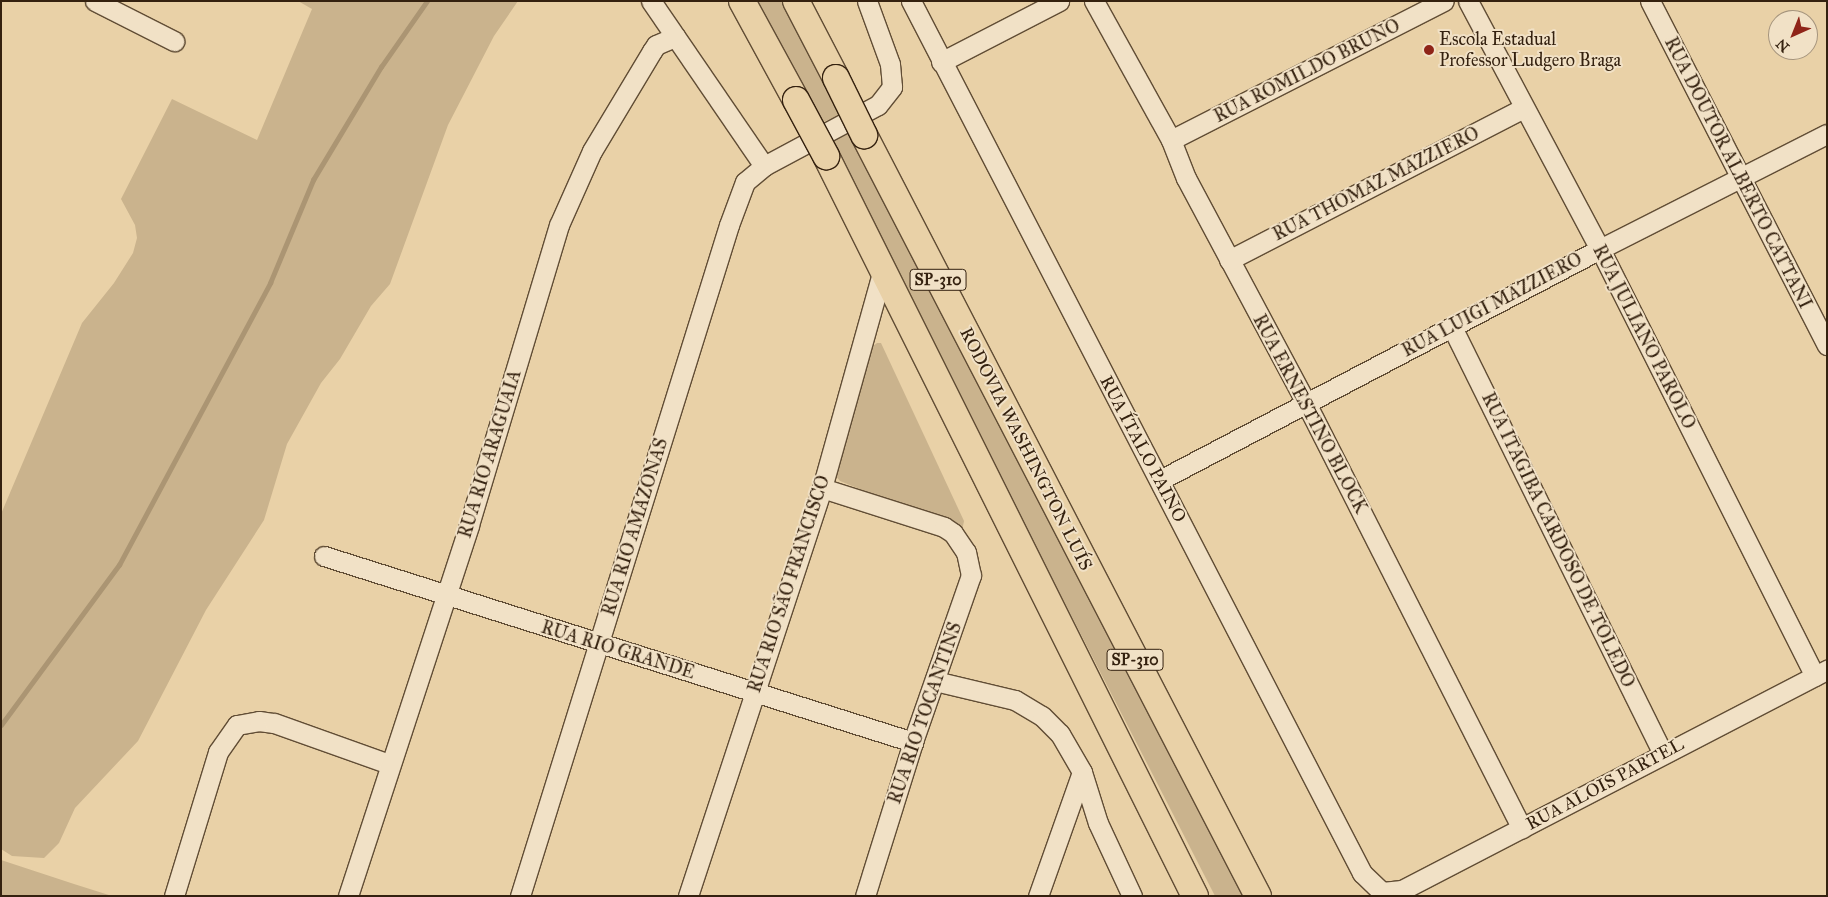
<!DOCTYPE html>
<meta charset="utf-8">
<style>
body{margin:0}
#map{position:relative;width:1828px;height:897px;overflow:hidden;background:#e9d1a7;font-family:"IM FELL Great Primer",serif}
div>[style]{position:absolute}
.green>*{inset:0;background:#cab38d}
.stream>*{height:4.5px;margin:-2.25px;padding:0 2.25px;transform-origin:2.25px;border-radius:2.25px;background:#ab9573}
.roads{filter:drop-shadow(1px 0 #614d35) drop-shadow(-1px 0 #614d35) drop-shadow(0 1px #614d35) drop-shadow(0 -1px #614d35)}
.minor>*{height:19px;margin:-9.5px;padding:0 9.5px;transform-origin:9.5px;border-radius:9.5px;background:#f1e1c6}
.highway>*{height:26px;margin:-13px;padding:0 13px;transform-origin:13px;border-radius:13px;background:#e9d1a7}
.bridges{filter:drop-shadow(1px 0 #34210f) drop-shadow(-1px 0 #34210f) drop-shadow(0 1px #34210f) drop-shadow(0 -1px #34210f)}
.highway-bridge>*{height:26px;margin:-13px;padding:0 13px;transform-origin:13px;border-radius:13px;background:#e9d1a7}
.dots>*{width:14px;height:14px;translate:-50% -50%;box-sizing:border-box;border:2px solid #f1e1c6;border-radius:50%}
span{translate:-50% -50%;white-space:nowrap;text-align:center;line-height:1.15;-webkit-text-stroke:4px #f1e1c6;paint-order:stroke}
.shield-label span{padding:1px 4px;background:#f1e1c6;border:1px solid;border-radius:4px;-webkit-text-stroke-width:0}
.shield-label{font-size:16px;color:#34210f;font-weight:700}
.poi-label{font-size:18px;color:#34210f}
.left{translate:0 -50%;text-align:left}
.street-label{font-size:18px;color:#34210f}
.frame{position:absolute;inset:0;border:2px solid #34210f;pointer-events:none}
.north{position:absolute;left:1768px;top:10px;width:50px;height:50px;box-sizing:border-box;background:#f1e1c6;border:1px solid #a5947d;border-radius:50%;rotate:224deg;font-size:14px;font-weight:700;line-height:20px;text-align:center;color:#34210f}
.north::after{content:'';display:block;margin:auto;width:18px;height:22px;background:#8f2418;clip-path:polygon(50% 0,100% 100%,50% 72%,0 100%)}
</style>
<div id="map">
<div class="green">
<i style="clip-path:polygon(298px 1px,518px 1px,494px 36px,448px 125px,390px 284px,371px 306px,340px 359px,321px 383px,287px 444px,264px 520px,206px 610px,138px 741px,75px 808px,59px 843px,44px 858px,12px 856px,1px 849px,1px 514px,82px 323px,114px 283px,133px 253px,137px 238px,135px 225px,121px 199px,172px 99px,257px 140px,312px 9px)"></i>
<i style="clip-path:polygon(758px 1px,786px 1px,844px 113px,821px 123px)"></i>
<i style="clip-path:polygon(854px 131px,1252px 896px,1215px 896px,829px 143px)"></i>
<i style="clip-path:polygon(877px 343px,881px 343px,964px 521px,962px 531px,840px 481px,835px 475px,869px 349px)"></i>
<i style="clip-path:polygon(1px 860px,74px 884px,112px 896px,1px 896px)"></i>
</div>
<div class="stream">
<i style="left:1px;top:725px;width:199px;rotate:-53.6deg"></i>
<i style="left:119px;top:565px;width:320px;rotate:-61.8deg"></i>
<i style="left:270px;top:283px;width:112px;rotate:-67.3deg"></i>
<i style="left:313px;top:180px;width:132px;rotate:-59deg"></i>
<i style="left:381px;top:67px;width:80px;rotate:-55.1deg"></i>
</div>
<div class="roads">
<div class="minor">
<i style="left:95px;top:1px;width:89px;rotate:26.9deg"></i>
<i style="left:651px;top:1px;width:200px;rotate:55.6deg"></i>
<i style="left:911px;top:1px;width:982px;rotate:62.65deg"></i>
<i style="left:1362px;top:873px;width:28px;rotate:44deg"></i>
<i style="left:1382px;top:892px;width:20px;rotate:-6deg"></i>
<i style="left:1402px;top:890px;width:479px;rotate:-27.4deg"></i>
<i style="left:1094px;top:1px;width:159px;rotate:61deg"></i>
<i style="left:1171px;top:140px;width:41px;rotate:68.5deg"></i>
<i style="left:1186px;top:178px;width:255px;rotate:61.9deg"></i>
<i style="left:1306px;top:403px;width:477px;rotate:63.1deg"></i>
<i style="left:1468px;top:1px;width:281px;rotate:62deg"></i>
<i style="left:1600px;top:249px;width:478px;rotate:63.3deg"></i>
<i style="left:1650px;top:1px;width:387px;rotate:62.8deg"></i>
<i style="left:941px;top:62px;width:133px;rotate:-27.3deg"></i>
<i style="left:1171px;top:140px;width:306px;rotate:-27deg"></i>
<i style="left:1229px;top:260px;width:331px;rotate:-27.3deg"></i>
<i style="left:1452px;top:327px;width:475px;rotate:63.7deg"></i>
<i style="left:1160px;top:480px;width:497px;rotate:-27.7deg"></i>
<i style="left:1600px;top:249px;width:254px;rotate:-26.9deg"></i>
<i style="left:822px;top:488px;width:128px;rotate:17.7deg"></i>
<i style="left:944px;top:527px;width:11px;rotate:34deg"></i>
<i style="left:953px;top:533px;width:23px;rotate:56deg"></i>
<i style="left:966px;top:552px;width:24px;rotate:78deg"></i>
<i style="left:971px;top:575px;width:177px;rotate:109.2deg"></i>
<i style="left:913px;top:742px;width:161px;rotate:107.3deg"></i>
<i style="left:324px;top:556px;width:618px;rotate:17.53deg"></i>
<i style="left:935px;top:681px;width:82px;rotate:13.4deg"></i>
<i style="left:1015px;top:700px;width:31px;rotate:31deg"></i>
<i style="left:1042px;top:716px;width:25px;rotate:45deg"></i>
<i style="left:1060px;top:734px;width:44px;rotate:59.9deg"></i>
<i style="left:1082px;top:772px;width:132px;rotate:109.5deg"></i>
<i style="left:1082px;top:772px;width:53px;rotate:72.6deg"></i>
<i style="left:1098px;top:823px;width:81px;rotate:65deg"></i>
<i style="left:174px;top:896px;width:151px;rotate:-73deg"></i>
<i style="left:218px;top:752px;width:33px;rotate:-55deg"></i>
<i style="left:237px;top:725px;width:22px;rotate:-10deg"></i>
<i style="left:259px;top:721px;width:15px;rotate:8deg"></i>
<i style="left:274px;top:723px;width:122px;rotate:19.6deg"></i>
<i style="left:348px;top:896px;width:390px;rotate:-71.9deg"></i>
<i style="left:469px;top:525px;width:313px;rotate:-73.3deg"></i>
<i style="left:559px;top:225px;width:81px;rotate:-66deg"></i>
<i style="left:592px;top:151px;width:117px;rotate:-59deg"></i>
<i style="left:652px;top:51px;width:7px;rotate:-56deg"></i>
<i style="left:656px;top:45px;width:21px;rotate:-23deg"></i>
<i style="left:520px;top:896px;width:703px;rotate:-72.7deg"></i>
<i style="left:729px;top:225px;width:46px;rotate:-69.6deg"></i>
<i style="left:745px;top:182px;width:25px;rotate:-40deg"></i>
<i style="left:764px;top:166px;width:129px;rotate:-28.2deg"></i>
<i style="left:878px;top:105px;width:23px;rotate:-52deg"></i>
<i style="left:892px;top:87px;width:23px;rotate:-95deg"></i>
<i style="left:890px;top:64px;width:67px;rotate:-110.1deg"></i>
<i style="left:688px;top:896px;width:429px;rotate:-71.8deg"></i>
<i style="left:822px;top:488px;width:227px;rotate:-74.4deg"></i>
</div>
<div class="highway">
<i style="left:742px;top:1px;width:113px;rotate:61.4deg"></i>
<i style="left:796px;top:1px;width:87px;rotate:62.5deg"></i>
<i style="left:864px;top:135px;width:857px;rotate:62.63deg"></i>
<i style="left:826px;top:156px;width:827px;rotate:63.5deg"></i>
</div>
</div>
<div class="bridges">
<div class="highway-bridge">
<i style="left:836px;top:78px;width:64px;rotate:63.8deg"></i>
<i style="left:796px;top:100px;width:64px;rotate:61.8deg"></i>
</div>
</div>
<div class="dots">
<i style="left:1429px;top:50px;background:#8f2418"></i>
</div>
<div class="shield-label">
<span style="left:938px;top:280px">SP-310</span>
<span style="left:1135px;top:660px">SP-310</span>
</div>
<div class="poi-label">
<span class="left" style="left:1439px;top:50px">Escola Estadual<br>Professor Ludgero Braga</span>
</div>
<div class="street-label">
<span style="left:1307px;top:71px;rotate:-27deg">RUA ROMILDO BRUNO</span>
<span style="left:1738px;top:173px;rotate:63deg">RUA DOUTOR ALBERTO CATTANI</span>
<span style="left:1376px;top:184px;rotate:-27deg">RUA THOMAZ MAZZIERO</span>
<span style="left:1492px;top:305px;rotate:-28deg">RUA LUIGI MAZZIERO</span>
<span style="left:1644px;top:337px;rotate:63deg">RUA JULIANO PAROLO</span>
<span style="left:1310px;top:414px;rotate:62deg">RUA ERNESTINO BLOCK</span>
<span style="left:1026px;top:449px;rotate:63deg">RODOVIA WASHINGTON LUÍS</span>
<span style="left:1143px;top:449px;rotate:62deg">RUA ÍTALO PAINO</span>
<span style="left:490px;top:454px;rotate:-73deg">RUA RIO ARAGUAIA</span>
<span style="left:635px;top:527px;rotate:-73deg">RUA RIO AMAZONAS</span>
<span style="left:1558px;top:540px;rotate:64deg">RUA ITAGIBA CARDOSO DE TOLEDO</span>
<span style="left:789px;top:584px;rotate:-72deg">RUA RIO SÃO FRANCISCO</span>
<span style="left:618px;top:650px;rotate:17deg">RUA RIO GRANDE</span>
<span style="left:925px;top:713px;rotate:-71deg">RUA RIO TOCANTINS</span>
<span style="left:1605px;top:784px;rotate:-28deg">RUA ALOIS PARTEL</span>
</div>
<div class="frame"></div>
<div class="north">N</div>
</div>
